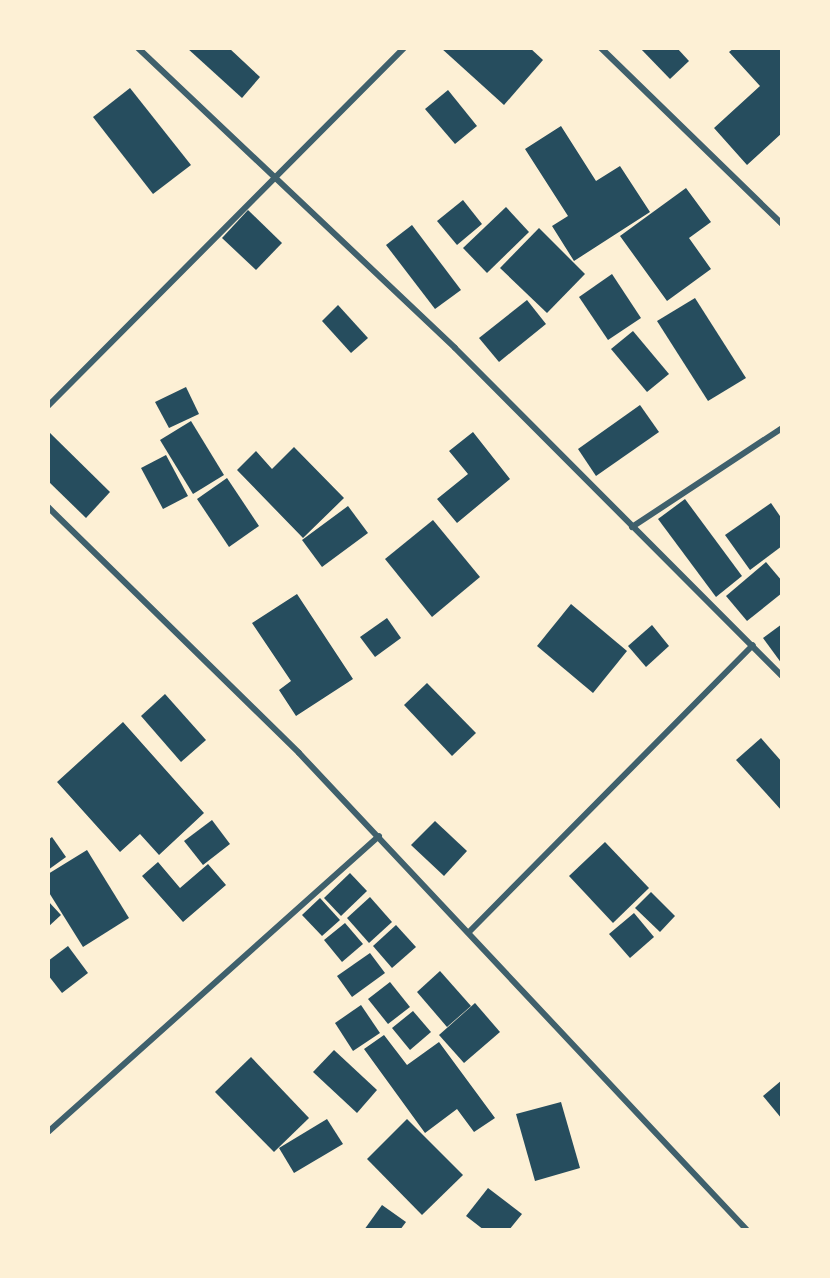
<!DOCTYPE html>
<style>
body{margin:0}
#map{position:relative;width:830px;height:1278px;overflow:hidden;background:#fdf0d5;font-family:"Nunito Sans",sans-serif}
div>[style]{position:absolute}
.building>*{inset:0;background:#264d5e}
.minor>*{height:6px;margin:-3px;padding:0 3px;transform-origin:3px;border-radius:3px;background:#3f606c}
span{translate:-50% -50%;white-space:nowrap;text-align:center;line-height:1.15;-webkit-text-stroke:6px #fdf0d5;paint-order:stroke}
.frame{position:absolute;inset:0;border:50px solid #fdf0d5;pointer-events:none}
</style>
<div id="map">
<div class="building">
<i style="clip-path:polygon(187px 48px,229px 48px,260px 77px,242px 98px)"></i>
<i style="clip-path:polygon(441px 48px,530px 48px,543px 60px,504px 105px)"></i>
<i style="clip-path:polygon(640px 48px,677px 48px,689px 61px,670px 79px)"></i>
<i style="clip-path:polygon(734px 48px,782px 48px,782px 133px,747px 165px,714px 128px,760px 86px,729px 52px)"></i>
<i style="clip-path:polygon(130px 88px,191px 165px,153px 194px,93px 117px)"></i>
<i style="clip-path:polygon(448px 90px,477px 126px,455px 144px,425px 109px)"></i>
<i style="clip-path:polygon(561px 126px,596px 181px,620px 166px,650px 212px,574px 261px,552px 226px,568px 216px,525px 149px)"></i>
<i style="clip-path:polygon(686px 188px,711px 222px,689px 238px,711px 269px,667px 301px,620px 236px)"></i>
<i style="clip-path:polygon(463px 200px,482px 224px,457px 245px,437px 221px)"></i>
<i style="clip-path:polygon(506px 207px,529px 232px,487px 273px,463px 248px)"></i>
<i style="clip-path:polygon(248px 210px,282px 243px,256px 270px,222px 238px)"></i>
<i style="clip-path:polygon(412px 225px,461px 290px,435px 309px,386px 245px)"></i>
<i style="clip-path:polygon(539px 228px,585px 274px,547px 313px,500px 268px)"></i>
<i style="clip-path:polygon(612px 274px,641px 318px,608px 340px,579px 297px)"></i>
<i style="clip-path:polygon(695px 298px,746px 378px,708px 401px,657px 321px)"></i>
<i style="clip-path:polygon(527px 300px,546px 324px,499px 362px,479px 338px)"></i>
<i style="clip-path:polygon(338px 305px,368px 338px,351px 353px,322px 321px)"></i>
<i style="clip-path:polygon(633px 331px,669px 374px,647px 392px,611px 349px)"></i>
<i style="clip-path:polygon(186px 387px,199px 414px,169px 428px,155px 402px)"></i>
<i style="clip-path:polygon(640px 405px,659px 432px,596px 476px,578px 449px)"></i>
<i style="clip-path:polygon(191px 421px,224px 475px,193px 494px,160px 440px)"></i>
<i style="clip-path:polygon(48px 431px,110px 492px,86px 518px,48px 481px)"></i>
<i style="clip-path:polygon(473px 432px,510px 479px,457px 523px,437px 499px,468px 474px,449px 451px)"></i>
<i style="clip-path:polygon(294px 447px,344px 498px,303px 538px,237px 470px,256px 451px,272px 469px)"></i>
<i style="clip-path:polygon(166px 455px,188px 496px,163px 509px,141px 468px)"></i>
<i style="clip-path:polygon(227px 478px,259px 526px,229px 547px,197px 499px)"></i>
<i style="clip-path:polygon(685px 499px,742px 576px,716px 597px,658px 519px)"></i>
<i style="clip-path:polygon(771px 503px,782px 519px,782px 546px,750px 570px,725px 535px)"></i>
<i style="clip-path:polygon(348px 506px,368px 533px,322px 567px,302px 540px)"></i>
<i style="clip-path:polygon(433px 520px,480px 577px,432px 617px,385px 559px)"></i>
<i style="clip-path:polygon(766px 562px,782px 581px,782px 593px,747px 621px,726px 596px)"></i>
<i style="clip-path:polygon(297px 594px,353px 679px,296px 716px,279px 690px,291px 681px,252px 623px)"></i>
<i style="clip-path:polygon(571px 604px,627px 651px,593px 693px,537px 646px)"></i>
<i style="clip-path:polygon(387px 618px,401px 638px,375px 657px,360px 637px)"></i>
<i style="clip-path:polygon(782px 624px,782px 664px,763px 638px)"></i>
<i style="clip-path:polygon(652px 625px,669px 646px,646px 667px,628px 646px)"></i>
<i style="clip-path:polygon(427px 683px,476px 733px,452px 756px,404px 705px)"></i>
<i style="clip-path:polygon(165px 694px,206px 740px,181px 762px,141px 716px)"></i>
<i style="clip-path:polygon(123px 722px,204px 813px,159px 855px,140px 834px,120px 852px,57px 782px)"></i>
<i style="clip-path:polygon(761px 738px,782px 762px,782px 811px,736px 760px)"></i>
<i style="clip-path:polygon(212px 820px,230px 844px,203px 865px,184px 841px)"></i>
<i style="clip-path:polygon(435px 821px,467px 851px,444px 876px,411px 845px)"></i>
<i style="clip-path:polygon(52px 837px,66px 857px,48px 870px,48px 840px)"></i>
<i style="clip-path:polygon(605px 842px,649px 888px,613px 923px,569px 876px)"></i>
<i style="clip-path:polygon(87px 850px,129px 918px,83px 947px,48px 891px,48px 874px)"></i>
<i style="clip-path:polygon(158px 862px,180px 888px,208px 864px,226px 885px,183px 922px,142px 876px)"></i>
<i style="clip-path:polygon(350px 873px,367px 891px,341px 916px,324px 898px)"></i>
<i style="clip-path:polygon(651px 892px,675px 916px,660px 932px,635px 908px)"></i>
<i style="clip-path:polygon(370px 897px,392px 922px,369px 943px,347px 918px)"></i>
<i style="clip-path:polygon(320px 898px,340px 920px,322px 936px,302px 915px)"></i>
<i style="clip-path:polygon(48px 901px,61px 915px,48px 927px)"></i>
<i style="clip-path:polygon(634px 913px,654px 937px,630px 958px,609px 934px)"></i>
<i style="clip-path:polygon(345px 923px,363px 944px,342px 962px,324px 940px)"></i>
<i style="clip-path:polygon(396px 925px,416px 947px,392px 968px,373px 946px)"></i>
<i style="clip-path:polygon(68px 946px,88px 973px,62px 993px,48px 975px,48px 961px)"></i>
<i style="clip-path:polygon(370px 953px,385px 973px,352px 997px,337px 976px)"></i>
<i style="clip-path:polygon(440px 971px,471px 1006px,447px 1027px,417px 992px)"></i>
<i style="clip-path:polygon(390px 982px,410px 1007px,388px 1024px,368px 999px)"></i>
<i style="clip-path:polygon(475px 1003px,500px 1032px,464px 1063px,439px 1035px)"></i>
<i style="clip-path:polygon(361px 1005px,380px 1033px,353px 1051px,335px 1023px)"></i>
<i style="clip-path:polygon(413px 1011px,431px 1032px,410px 1050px,392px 1028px)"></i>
<i style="clip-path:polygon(384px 1035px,407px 1065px,439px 1042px,495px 1118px,474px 1132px,457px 1109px,425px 1133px,364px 1049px)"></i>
<i style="clip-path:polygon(334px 1050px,377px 1090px,357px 1113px,313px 1072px)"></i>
<i style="clip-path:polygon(251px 1057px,309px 1118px,274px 1152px,215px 1092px)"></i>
<i style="clip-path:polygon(782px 1080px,782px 1119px,763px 1096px)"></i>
<i style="clip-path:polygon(561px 1102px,580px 1168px,535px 1181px,516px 1114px)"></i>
<i style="clip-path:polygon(327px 1119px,343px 1144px,294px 1173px,279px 1148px)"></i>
<i style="clip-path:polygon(407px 1119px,463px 1175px,422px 1215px,367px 1159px)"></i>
<i style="clip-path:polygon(488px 1188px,522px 1214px,509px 1230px,484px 1230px,466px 1216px)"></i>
<i style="clip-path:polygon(382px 1205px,406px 1222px,400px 1230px,364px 1230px)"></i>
</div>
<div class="minor">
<i style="left:138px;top:48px;width:436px;rotate:43.4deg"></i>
<i style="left:455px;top:348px;width:463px;rotate:45.1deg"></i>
<i style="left:601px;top:48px;width:252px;rotate:44.2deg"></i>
<i style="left:48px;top:406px;width:505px;rotate:-45.16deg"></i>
<i style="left:48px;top:507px;width:351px;rotate:44.4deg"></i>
<i style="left:299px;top:753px;width:654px;rotate:46.8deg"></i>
<i style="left:632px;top:527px;width:180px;rotate:-33.4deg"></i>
<i style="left:470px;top:931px;width:402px;rotate:-45.3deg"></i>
<i style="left:48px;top:1132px;width:444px;rotate:-41.8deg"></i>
</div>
<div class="frame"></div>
</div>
